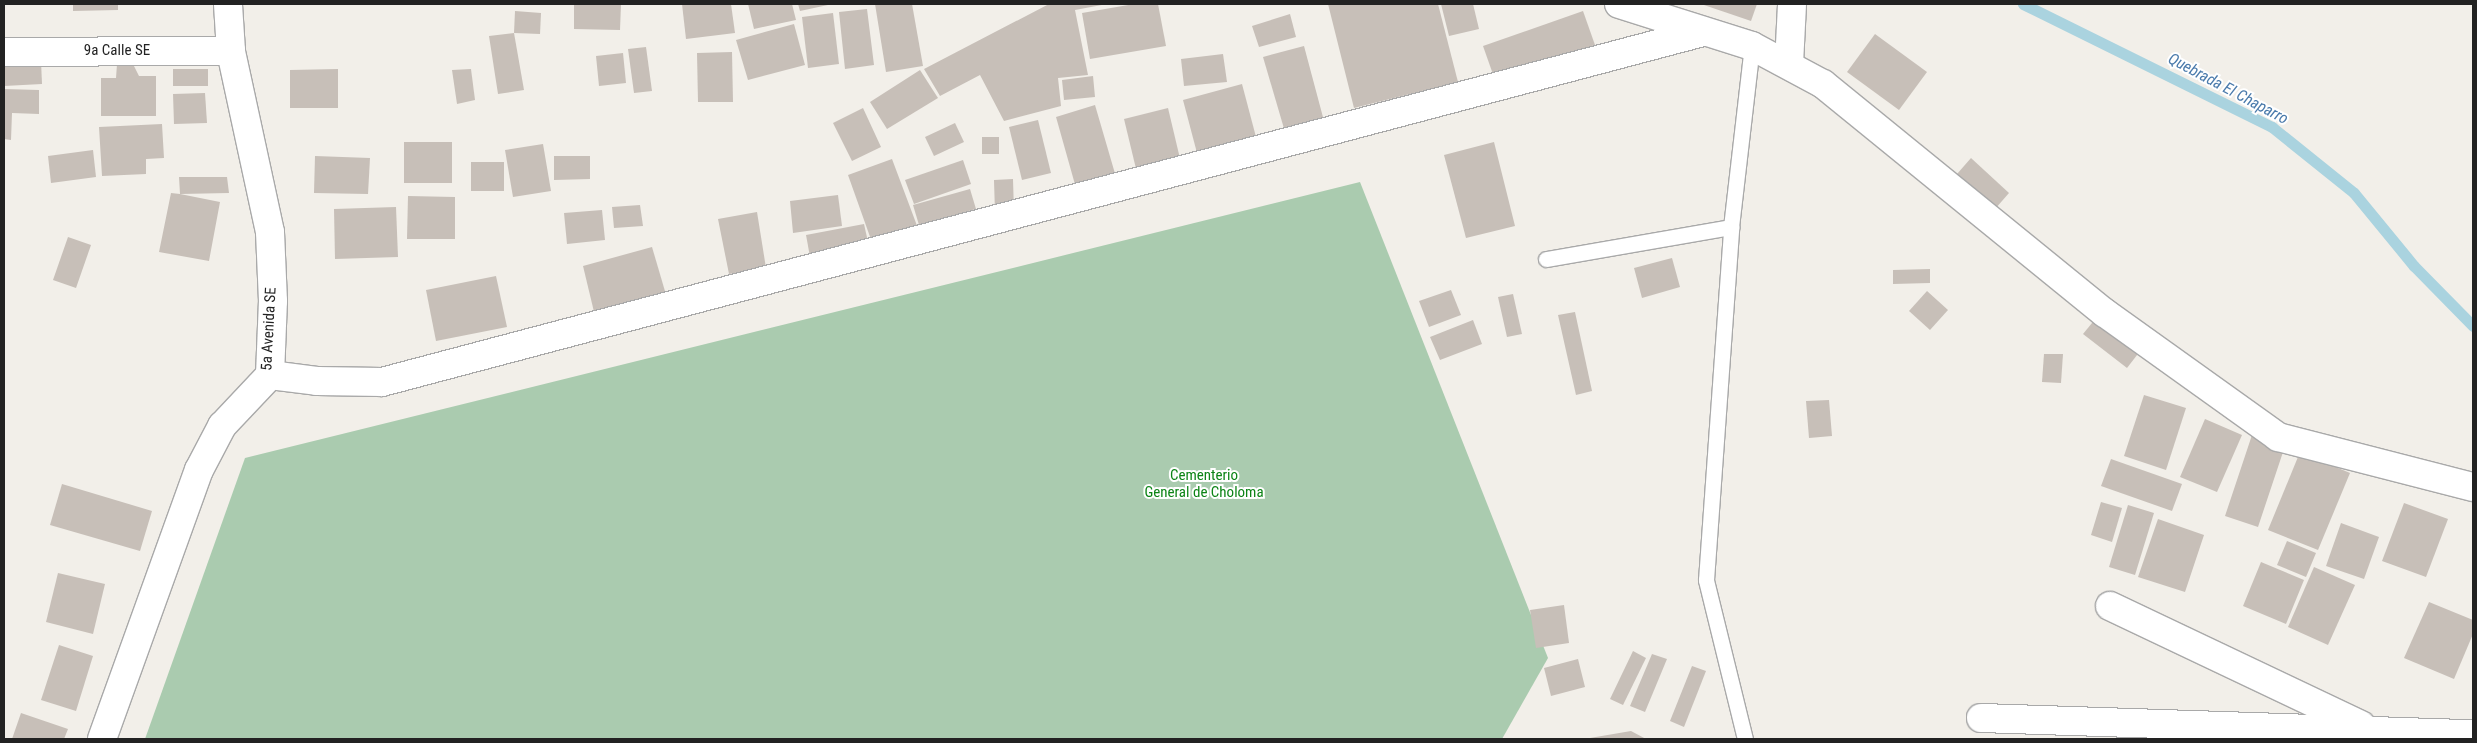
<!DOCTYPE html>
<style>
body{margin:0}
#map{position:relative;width:2477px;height:743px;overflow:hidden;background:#f2efe9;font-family:"Roboto Condensed",sans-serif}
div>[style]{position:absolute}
.cemetery>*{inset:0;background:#aacbaf}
.stream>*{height:11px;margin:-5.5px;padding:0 5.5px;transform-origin:5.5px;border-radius:5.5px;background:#aad3df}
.building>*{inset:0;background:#c7bfb8}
.roads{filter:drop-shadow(1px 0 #a9a9a9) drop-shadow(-1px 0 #a9a9a9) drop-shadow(0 1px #a9a9a9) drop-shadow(0 -1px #a9a9a9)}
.lane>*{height:15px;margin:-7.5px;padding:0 7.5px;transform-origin:7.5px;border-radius:7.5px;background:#fff}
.street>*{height:28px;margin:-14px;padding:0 14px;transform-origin:14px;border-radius:14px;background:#fff}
span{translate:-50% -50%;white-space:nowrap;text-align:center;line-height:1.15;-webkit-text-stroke:4px #fff;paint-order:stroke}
.street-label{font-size:15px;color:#222}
.park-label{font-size:15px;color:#0c8416}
.water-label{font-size:16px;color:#4a7aab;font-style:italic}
.frame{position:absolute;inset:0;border:5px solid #222;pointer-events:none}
</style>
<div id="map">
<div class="cemetery">
<i style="clip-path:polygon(1360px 182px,1548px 658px,1502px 739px,145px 739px,245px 458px)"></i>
</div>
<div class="stream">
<i style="left:2023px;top:4px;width:278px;rotate:26.3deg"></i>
<i style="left:2272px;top:127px;width:105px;rotate:38.8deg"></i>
<i style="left:2354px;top:193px;width:94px;rotate:50.6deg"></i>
<i style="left:2414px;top:266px;width:84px;rotate:45.5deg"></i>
</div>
<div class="building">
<i style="clip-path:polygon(73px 4px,118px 4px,118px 10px,73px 11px)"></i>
<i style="clip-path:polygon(574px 4px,621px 4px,620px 30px,574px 29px)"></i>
<i style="clip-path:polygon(682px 4px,731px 4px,735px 33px,686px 39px)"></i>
<i style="clip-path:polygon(748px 4px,792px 4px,796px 20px,754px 29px)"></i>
<i style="clip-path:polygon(798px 4px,828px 4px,828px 5px,800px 11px)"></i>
<i style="clip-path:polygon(875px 4px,912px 4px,923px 66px,886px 72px)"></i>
<i style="clip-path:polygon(1049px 4px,1107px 4px,1075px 10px,1088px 75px,1058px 78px,1061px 106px,1004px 121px,980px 75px,940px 96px,924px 69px)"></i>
<i style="clip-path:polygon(1134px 4px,1158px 4px,1166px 46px,1090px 59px,1082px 13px)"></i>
<i style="clip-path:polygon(1328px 4px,1438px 4px,1458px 82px,1354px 108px)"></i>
<i style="clip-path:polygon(1441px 4px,1473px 4px,1479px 29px,1449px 36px)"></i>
<i style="clip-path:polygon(1701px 4px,1757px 4px,1751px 21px)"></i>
<i style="clip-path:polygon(867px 9px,874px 65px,845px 69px,839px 12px)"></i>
<i style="clip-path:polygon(515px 11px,541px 13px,540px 34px,514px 33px)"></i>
<i style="clip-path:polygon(1583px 11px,1595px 45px,1495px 80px,1483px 46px)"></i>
<i style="clip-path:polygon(833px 13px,839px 64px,808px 68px,802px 17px)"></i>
<i style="clip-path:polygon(1290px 14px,1296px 37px,1259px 47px,1252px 26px)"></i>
<i style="clip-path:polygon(794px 24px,805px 65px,748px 80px,736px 40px)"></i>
<i style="clip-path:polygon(514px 33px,524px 90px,498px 94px,489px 36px)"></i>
<i style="clip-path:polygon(1875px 34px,1927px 72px,1899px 110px,1847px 72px)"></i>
<i style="clip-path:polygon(1304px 46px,1324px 121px,1285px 132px,1263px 57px)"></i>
<i style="clip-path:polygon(646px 47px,652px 91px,634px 93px,628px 49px)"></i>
<i style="clip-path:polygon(732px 52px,733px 102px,698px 102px,697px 53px)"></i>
<i style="clip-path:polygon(623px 53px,626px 83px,599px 86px,596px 56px)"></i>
<i style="clip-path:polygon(1223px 54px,1227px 82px,1184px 86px,1181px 59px)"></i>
<i style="clip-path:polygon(41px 61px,42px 84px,4px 86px,4px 63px)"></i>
<i style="clip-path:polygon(117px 64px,133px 64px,139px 76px,156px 76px,156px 116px,101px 116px,101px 78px,116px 78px)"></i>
<i style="clip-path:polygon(173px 69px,208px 69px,208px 86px,173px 86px)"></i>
<i style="clip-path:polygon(338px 69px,338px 108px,290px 108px,290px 70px)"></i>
<i style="clip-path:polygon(471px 69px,475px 100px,457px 104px,452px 70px)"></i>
<i style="clip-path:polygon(920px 70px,938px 98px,887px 129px,870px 102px)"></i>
<i style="clip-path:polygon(1093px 76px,1095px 97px,1064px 100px,1062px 80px)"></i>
<i style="clip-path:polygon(1242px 84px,1256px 137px,1197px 153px,1183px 100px)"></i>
<i style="clip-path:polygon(4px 89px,39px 90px,39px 114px,12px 113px,11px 140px,4px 139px)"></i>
<i style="clip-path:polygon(205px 93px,207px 123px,174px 124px,173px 94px)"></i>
<i style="clip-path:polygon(1095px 105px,1116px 177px,1076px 188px,1056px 117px)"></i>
<i style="clip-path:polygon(863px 108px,881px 147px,852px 161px,833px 123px)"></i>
<i style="clip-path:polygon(1168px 108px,1182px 167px,1138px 177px,1124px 119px)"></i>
<i style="clip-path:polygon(1038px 120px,1051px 173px,1022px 180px,1009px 127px)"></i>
<i style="clip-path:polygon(955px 123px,964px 142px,934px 156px,925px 137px)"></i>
<i style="clip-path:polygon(162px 124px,164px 158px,146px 159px,146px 174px,102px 176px,99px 127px)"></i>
<i style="clip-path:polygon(982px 137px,999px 137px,999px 154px,982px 154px)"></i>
<i style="clip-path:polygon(404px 142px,452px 142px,452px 183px,404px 183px)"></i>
<i style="clip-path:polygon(1494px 142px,1515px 226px,1466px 238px,1444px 155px)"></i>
<i style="clip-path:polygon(543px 144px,551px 191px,513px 197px,505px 150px)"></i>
<i style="clip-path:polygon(93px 150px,96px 177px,51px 183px,48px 156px)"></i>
<i style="clip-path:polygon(315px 156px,370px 158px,368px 194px,314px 193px)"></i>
<i style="clip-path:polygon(554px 156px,590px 156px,590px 179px,554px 180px)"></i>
<i style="clip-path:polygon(1971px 158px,2009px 193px,1995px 209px,1957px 174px)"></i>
<i style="clip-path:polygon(892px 159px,919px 231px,874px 248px,848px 175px)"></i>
<i style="clip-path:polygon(963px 160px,971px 184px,914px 204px,905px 180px)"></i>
<i style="clip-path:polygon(471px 162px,504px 162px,504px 191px,471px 191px)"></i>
<i style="clip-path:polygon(179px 177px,227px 177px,229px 193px,180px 194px,220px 202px,209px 261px,159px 252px,171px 193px,180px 194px)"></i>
<i style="clip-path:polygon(1013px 179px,1014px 212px,995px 213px,994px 180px)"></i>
<i style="clip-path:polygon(970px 189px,976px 209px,919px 225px,913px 205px)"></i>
<i style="clip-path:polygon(838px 195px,842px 226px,793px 233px,790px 201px)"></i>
<i style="clip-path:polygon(408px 196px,455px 197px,455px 239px,407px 239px)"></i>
<i style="clip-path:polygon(640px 205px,643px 226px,614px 228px,612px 207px)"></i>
<i style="clip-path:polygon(396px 207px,398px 257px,335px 259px,334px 209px)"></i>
<i style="clip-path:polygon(602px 210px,605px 240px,567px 244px,564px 213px)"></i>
<i style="clip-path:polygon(757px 212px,766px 268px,729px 274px,718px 219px)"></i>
<i style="clip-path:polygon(864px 224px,870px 251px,811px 262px,806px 235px)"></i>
<i style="clip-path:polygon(68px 237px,91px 245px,76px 288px,53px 280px)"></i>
<i style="clip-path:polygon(652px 247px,667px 298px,595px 316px,583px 266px)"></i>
<i style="clip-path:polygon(1672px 258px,1680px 287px,1642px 298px,1634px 268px)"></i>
<i style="clip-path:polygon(1930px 269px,1930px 283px,1893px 284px,1893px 270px)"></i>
<i style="clip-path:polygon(496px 276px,507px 327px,436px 341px,426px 290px)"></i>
<i style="clip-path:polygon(1451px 290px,1461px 315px,1429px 327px,1419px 301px)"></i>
<i style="clip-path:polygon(1927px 291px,1948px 310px,1930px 330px,1909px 311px)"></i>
<i style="clip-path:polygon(1513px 294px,1522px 334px,1507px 337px,1498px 297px)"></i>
<i style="clip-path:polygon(1575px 312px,1592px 391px,1576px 395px,1558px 315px)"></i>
<i style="clip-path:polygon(2101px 312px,2144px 346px,2127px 368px,2083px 334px)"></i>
<i style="clip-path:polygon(1473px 320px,1482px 344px,1440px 360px,1430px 337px)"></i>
<i style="clip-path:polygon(2044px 354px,2063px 354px,2061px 383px,2042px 382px)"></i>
<i style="clip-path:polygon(2144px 395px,2186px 408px,2166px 470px,2124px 456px)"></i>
<i style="clip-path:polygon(1829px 400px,1832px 436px,1809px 438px,1806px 401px)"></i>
<i style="clip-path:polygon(2205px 419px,2242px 435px,2217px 492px,2180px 477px)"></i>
<i style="clip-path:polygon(2252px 435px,2285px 446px,2258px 527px,2225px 516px)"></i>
<i style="clip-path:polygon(2300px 452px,2350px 473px,2318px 550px,2268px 530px)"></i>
<i style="clip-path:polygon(2111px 459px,2182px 484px,2172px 511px,2101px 486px)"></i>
<i style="clip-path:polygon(62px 484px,152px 511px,140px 551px,50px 525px)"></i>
<i style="clip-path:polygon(2101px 502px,2122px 508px,2112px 542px,2091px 535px)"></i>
<i style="clip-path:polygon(2404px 503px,2448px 519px,2426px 577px,2382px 561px)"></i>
<i style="clip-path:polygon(2128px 505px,2154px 513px,2135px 575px,2109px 567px)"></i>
<i style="clip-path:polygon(2158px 519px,2204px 535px,2185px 592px,2138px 577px)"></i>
<i style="clip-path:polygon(2341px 523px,2379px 537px,2364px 579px,2326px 566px)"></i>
<i style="clip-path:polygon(2287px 541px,2316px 553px,2306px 577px,2277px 565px)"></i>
<i style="clip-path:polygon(2261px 562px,2304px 580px,2286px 624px,2243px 606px)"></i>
<i style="clip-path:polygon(2314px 567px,2355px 585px,2328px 645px,2288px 627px)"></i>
<i style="clip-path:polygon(58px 573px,105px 584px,93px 634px,46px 622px)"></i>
<i style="clip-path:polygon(2429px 602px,2473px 620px,2473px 634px,2454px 679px,2404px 658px)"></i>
<i style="clip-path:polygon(1564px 605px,1569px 643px,1536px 648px,1530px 610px)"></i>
<i style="clip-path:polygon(59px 645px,93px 656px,76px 711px,41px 700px)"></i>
<i style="clip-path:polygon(1633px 651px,1646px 658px,1623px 705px,1610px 699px)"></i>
<i style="clip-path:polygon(1652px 654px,1667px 659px,1645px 712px,1630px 706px)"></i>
<i style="clip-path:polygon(1578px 659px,1585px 687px,1551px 696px,1544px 668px)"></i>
<i style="clip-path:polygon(1692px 666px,1706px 671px,1684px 727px,1670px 721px)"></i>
<i style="clip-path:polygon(21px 713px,68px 729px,64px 739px,12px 739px)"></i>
<i style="clip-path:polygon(1631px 731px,1646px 739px,1590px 739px,1590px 738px)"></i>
</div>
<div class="roads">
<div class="lane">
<i style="left:1546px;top:259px;width:188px;rotate:-9.8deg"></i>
<i style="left:1745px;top:739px;width:164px;rotate:-103.8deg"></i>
<i style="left:1706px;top:580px;width:354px;rotate:-85.9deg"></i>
<i style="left:1731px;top:227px;width:182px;rotate:-83.4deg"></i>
</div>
<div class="street">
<i style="left:1619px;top:4px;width:139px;rotate:17.5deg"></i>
<i style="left:1752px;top:46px;width:81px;rotate:28.2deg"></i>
<i style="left:1823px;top:84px;width:363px;rotate:39.1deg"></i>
<i style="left:2105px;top:313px;width:213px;rotate:35.6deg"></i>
<i style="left:2278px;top:437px;width:201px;rotate:14.4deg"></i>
<i style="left:4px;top:52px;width:227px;rotate:-0.3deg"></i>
<i style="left:1789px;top:64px;width:60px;rotate:-87.1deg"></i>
<i style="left:270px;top:375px;width:47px;rotate:7.3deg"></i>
<i style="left:317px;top:381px;width:65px;rotate:0.9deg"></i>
<i style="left:382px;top:382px;width:1367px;rotate:-14.84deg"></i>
<i style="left:2110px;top:606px;width:278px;rotate:25.4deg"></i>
<i style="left:1981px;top:718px;width:492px;rotate:1.9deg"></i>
<i style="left:102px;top:739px;width:286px;rotate:-70.2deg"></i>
<i style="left:199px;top:470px;width:50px;rotate:-62.4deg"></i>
<i style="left:222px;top:426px;width:70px;rotate:-46.7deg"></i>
<i style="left:270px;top:375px;width:74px;rotate:-87.7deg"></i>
<i style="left:273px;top:301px;width:69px;rotate:-92.5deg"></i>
<i style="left:270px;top:232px;width:185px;rotate:-102.2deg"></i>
<i style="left:231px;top:51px;width:47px;rotate:-93.7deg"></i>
</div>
</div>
<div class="street-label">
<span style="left:117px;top:51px">9a Calle SE</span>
<span style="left:269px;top:329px;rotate:-87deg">5a Avenida SE</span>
</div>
<div class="park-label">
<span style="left:1204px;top:484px">Cementerio<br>General de Choloma</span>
</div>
<div class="water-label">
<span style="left:2228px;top:89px;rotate:28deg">Quebrada El Chaparro</span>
</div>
<div class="frame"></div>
</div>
